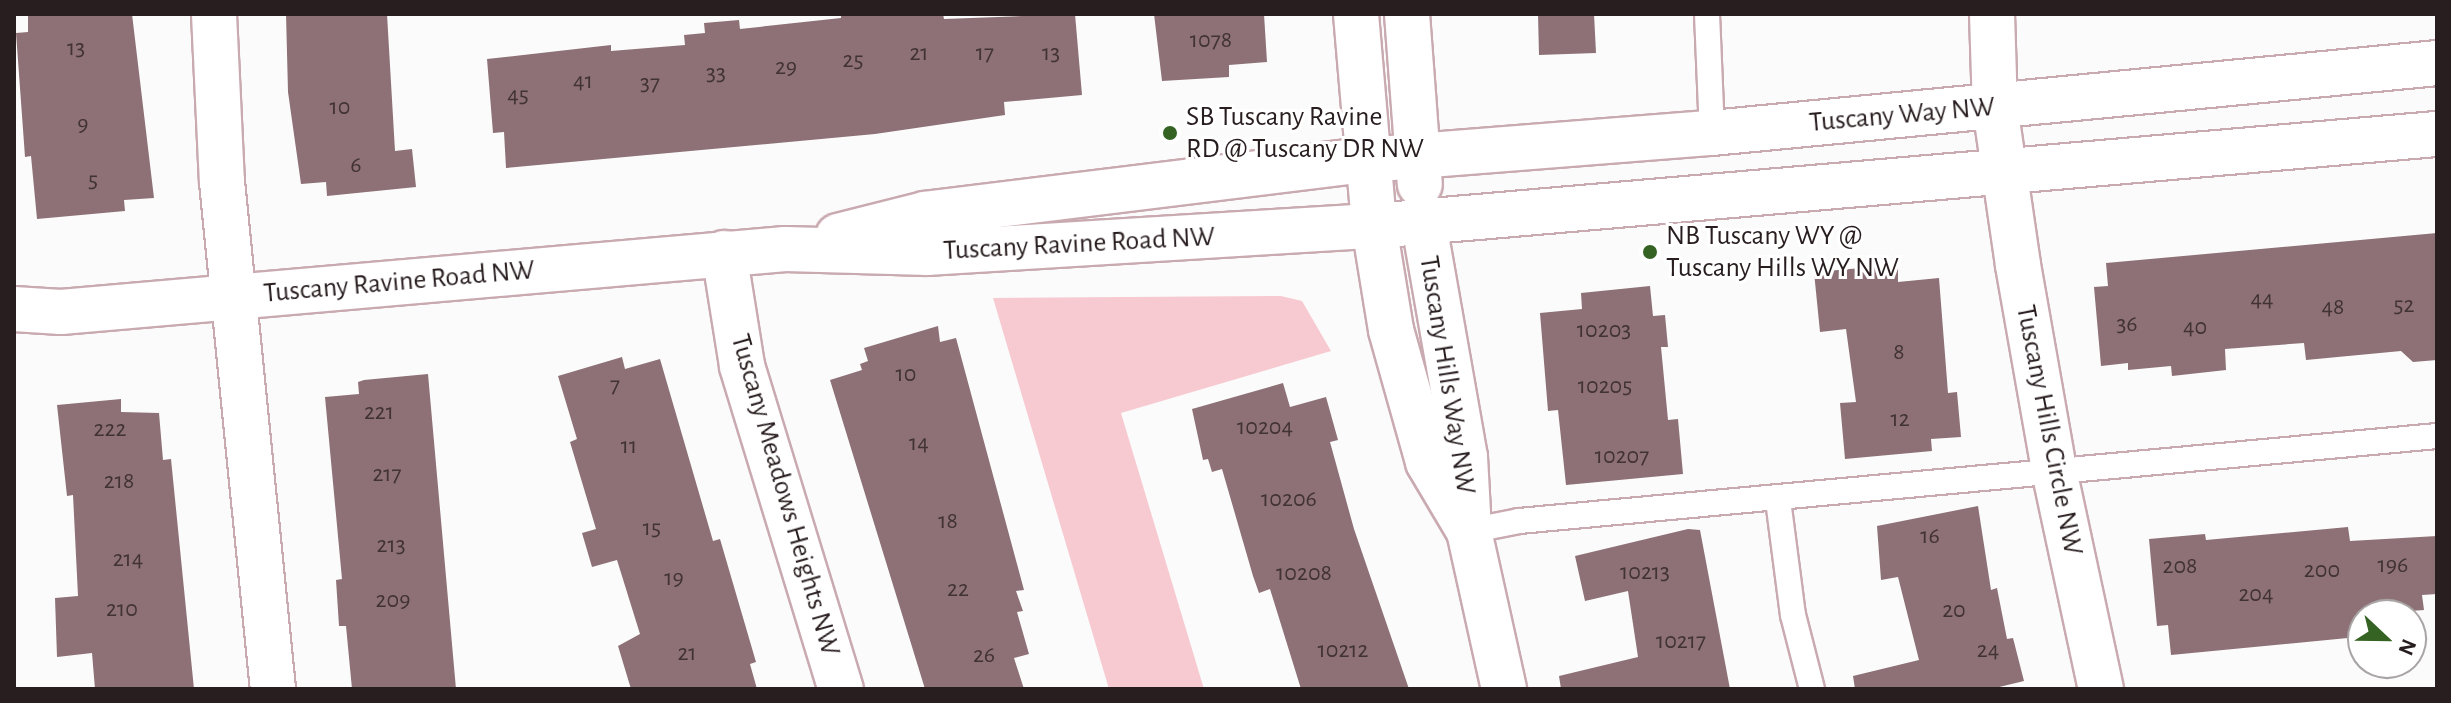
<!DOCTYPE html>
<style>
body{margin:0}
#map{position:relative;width:2451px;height:703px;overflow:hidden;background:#fbfbfb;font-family:"Alegreya Sans",sans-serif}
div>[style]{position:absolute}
.green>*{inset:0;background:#f7cad1}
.building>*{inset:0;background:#8d7176}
.roads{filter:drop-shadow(2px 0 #c9aab0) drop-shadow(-2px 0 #c9aab0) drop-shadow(0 2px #c9aab0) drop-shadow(0 -2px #c9aab0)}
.lane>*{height:24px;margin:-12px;padding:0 12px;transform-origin:12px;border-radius:12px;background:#fff}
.street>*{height:44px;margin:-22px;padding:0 22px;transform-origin:22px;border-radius:22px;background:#fff}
.secondary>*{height:44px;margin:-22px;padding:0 22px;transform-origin:22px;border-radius:22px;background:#fff}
.dots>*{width:22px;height:22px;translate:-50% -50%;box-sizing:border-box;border:4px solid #fff;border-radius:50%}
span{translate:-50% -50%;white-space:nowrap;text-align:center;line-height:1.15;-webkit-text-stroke:6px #fff;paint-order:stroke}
.number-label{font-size:24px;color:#413235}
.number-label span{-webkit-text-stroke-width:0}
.street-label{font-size:28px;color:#281d1f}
.poi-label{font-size:28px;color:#281d1f}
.left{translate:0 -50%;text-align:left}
.frame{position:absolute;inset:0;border:16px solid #281d1f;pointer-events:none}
.north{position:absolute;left:2347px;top:599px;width:80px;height:80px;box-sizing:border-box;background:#fff;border:2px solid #a9a5a5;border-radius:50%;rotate:112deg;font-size:22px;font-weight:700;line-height:32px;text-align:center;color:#281d1f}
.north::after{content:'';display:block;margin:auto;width:28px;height:36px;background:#346323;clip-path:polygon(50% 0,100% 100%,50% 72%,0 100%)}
</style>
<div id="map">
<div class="green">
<i style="clip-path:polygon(1281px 296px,1302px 301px,1331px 351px,1121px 413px,1204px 689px,1109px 689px,993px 298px)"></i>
</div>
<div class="building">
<i style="clip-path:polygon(28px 14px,132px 14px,154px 198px,124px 200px,125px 211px,37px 219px,31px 156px,25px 157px,16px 33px,28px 32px)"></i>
<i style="clip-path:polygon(286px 14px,387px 14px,395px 151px,412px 149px,416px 187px,327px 196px,326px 182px,301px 184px,288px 92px)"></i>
<i style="clip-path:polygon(841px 14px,943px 14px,944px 19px,1075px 14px,1082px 95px,1004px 102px,1005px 115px,875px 134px,506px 168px,504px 132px,493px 133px,487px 59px,611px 45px,611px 51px,685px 45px,684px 35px,705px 33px,704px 23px,739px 20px,740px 29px,841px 18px)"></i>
<i style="clip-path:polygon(1154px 14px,1264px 14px,1267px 62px,1229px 65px,1229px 77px,1162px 81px)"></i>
<i style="clip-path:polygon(1538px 14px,1594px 14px,1596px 53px,1539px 55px)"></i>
<i style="clip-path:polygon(2437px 233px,2437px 360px,2413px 362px,2401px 351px,2306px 360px,2304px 343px,2225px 349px,2226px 370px,2172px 376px,2171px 366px,2128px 370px,2128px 363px,2101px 366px,2094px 287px,2108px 286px,2106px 263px)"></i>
<i style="clip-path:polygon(1898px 265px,1898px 282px,1939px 278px,1948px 393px,1957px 392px,1961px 437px,1931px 439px,1932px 451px,1845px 459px,1840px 403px,1856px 402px,1846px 329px,1820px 332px,1814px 272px)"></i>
<i style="clip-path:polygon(1650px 286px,1653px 316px,1665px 315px,1668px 347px,1661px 347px,1668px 420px,1678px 419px,1683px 474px,1566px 485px,1558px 410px,1548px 411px,1540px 313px,1582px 309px,1581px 293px)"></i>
<i style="clip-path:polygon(938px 326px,940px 342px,956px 338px,1024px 590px,1016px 591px,1023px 611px,1017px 612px,1029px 654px,1014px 658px,1024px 689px,925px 689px,830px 380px,862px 370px,860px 364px,868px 361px,864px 348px)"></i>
<i style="clip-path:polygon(622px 357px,625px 369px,660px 359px,713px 541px,720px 539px,756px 662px,750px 664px,757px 689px,631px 689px,618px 646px,640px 634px,617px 560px,592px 567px,582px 533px,596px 529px,570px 442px,577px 439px,558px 376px)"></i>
<i style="clip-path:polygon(428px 374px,456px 689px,352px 689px,346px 626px,339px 626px,336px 580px,342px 579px,325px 397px,359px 394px,358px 382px,364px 380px)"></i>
<i style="clip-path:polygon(1283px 383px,1290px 407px,1326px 397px,1338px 440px,1330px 442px,1354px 529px,1409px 689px,1301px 689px,1270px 589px,1259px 593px,1253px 576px,1222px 469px,1212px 472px,1208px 459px,1203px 460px,1192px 409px)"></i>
<i style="clip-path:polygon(121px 399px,121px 412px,159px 413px,163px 460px,171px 459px,194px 689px,95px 689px,92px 653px,57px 657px,55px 598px,78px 596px,73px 495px,67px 496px,57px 405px)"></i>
<i style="clip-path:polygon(1978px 506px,1991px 590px,1997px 588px,2007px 639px,2013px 638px,2024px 681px,1991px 689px,1855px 689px,1853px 676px,1919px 660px,1898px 577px,1881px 580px,1877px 526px)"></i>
<i style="clip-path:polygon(2348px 527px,2350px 541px,2437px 536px,2437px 594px,2422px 595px,2424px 610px,2356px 615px,2358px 637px,2171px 655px,2168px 625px,2157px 626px,2149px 539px,2205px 534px,2206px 540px)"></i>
<i style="clip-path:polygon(1688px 529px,1700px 530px,1730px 689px,1561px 689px,1559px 676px,1638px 657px,1628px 591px,1585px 601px,1575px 556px)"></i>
</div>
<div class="roads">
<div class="lane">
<i style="left:1707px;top:14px;width:119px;rotate:87.6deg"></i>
<i style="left:1778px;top:500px;width:116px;rotate:82.6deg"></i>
<i style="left:1793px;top:615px;width:76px;rotate:75.6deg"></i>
<i style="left:1469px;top:531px;width:51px;rotate:-11.3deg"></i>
<i style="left:1519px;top:521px;width:922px;rotate:-5.29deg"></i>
</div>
<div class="street">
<i style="left:214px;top:14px;width:168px;rotate:87.3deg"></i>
<i style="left:222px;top:182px;width:510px;rotate:84.26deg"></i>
<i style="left:1992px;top:14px;width:93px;rotate:88.2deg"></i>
<i style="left:1995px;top:107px;width:160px;rotate:81.7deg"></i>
<i style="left:2018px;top:265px;width:208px;rotate:80deg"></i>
<i style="left:2054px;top:470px;width:224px;rotate:77.9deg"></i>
<i style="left:1423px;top:219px;width:242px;rotate:80deg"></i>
<i style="left:1465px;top:457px;width:74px;rotate:86.9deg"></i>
<i style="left:1469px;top:531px;width:162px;rotate:77.5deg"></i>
<i style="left:838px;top:236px;width:90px;rotate:-14.2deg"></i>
<i style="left:925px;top:214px;width:444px;rotate:-7deg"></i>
<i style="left:724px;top:253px;width:114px;rotate:80.9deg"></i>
<i style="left:742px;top:366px;width:338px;rotate:73deg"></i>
<i style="left:14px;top:309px;width:47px;rotate:3.7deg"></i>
<i style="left:61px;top:312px;width:727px;rotate:-4.97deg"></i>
<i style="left:785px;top:249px;width:143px;rotate:1.6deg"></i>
<i style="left:928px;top:253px;width:447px;rotate:-3.5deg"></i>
<i style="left:1374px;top:226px;width:105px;rotate:80.7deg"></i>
<i style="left:1391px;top:330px;width:137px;rotate:74.3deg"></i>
<i style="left:1428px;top:462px;width:80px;rotate:59.3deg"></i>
</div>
<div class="secondary">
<i style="left:1356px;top:14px;width:213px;rotate:85.1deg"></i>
<i style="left:1374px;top:226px;width:1067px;rotate:-4.95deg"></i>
<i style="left:1407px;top:14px;width:171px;rotate:85.7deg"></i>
<i style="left:1366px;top:160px;width:347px;rotate:-4.5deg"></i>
<i style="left:1712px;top:133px;width:728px;rotate:-5.51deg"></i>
</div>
</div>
<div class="dots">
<i style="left:1170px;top:133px;background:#346323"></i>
<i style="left:1650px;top:252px;background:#346323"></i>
</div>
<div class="number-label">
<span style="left:1211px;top:41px">1078</span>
<span style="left:76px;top:49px">13</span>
<span style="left:919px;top:54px">21</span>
<span style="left:985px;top:54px">17</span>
<span style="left:1051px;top:54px">13</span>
<span style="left:853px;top:61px">25</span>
<span style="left:786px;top:68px">29</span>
<span style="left:716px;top:74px">33</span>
<span style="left:583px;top:82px">41</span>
<span style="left:650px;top:84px">37</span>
<span style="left:518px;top:96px">45</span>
<span style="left:340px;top:108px">10</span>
<span style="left:83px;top:125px">9</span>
<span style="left:356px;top:166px">6</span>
<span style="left:93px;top:181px">5</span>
<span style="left:2262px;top:300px">44</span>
<span style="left:2404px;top:306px">52</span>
<span style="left:2333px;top:308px">48</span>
<span style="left:2127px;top:325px">36</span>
<span style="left:2195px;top:328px">40</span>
<span style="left:1604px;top:331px">10203</span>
<span style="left:1899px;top:353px">8</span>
<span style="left:906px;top:375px">10</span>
<span style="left:615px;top:386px">7</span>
<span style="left:1605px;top:387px">10205</span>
<span style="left:379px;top:413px">221</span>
<span style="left:1900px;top:420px">12</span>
<span style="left:1265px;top:428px">10204</span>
<span style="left:110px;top:430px">222</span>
<span style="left:919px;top:444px">14</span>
<span style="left:629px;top:447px">11</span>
<span style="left:1622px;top:457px">10207</span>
<span style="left:387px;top:475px">217</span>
<span style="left:119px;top:482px">218</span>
<span style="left:1289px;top:500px">10206</span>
<span style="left:948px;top:522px">18</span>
<span style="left:652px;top:529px">15</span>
<span style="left:1930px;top:537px">16</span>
<span style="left:391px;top:546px">213</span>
<span style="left:128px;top:560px">214</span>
<span style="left:2393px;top:566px">196</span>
<span style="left:2180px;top:567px">208</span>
<span style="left:2322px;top:571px">200</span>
<span style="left:1645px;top:573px">10213</span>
<span style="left:1304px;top:574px">10208</span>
<span style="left:674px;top:579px">19</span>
<span style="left:958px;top:590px">22</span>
<span style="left:2256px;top:595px">204</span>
<span style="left:393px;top:601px">209</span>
<span style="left:122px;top:610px">210</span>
<span style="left:1954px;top:611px">20</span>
<span style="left:1681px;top:642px">10217</span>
<span style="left:1343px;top:651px">10212</span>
<span style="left:1988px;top:651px">24</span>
<span style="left:687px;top:654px">21</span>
<span style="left:984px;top:656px">26</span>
</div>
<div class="street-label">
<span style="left:1902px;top:115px;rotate:-5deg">Tuscany Way NW</span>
<span style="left:1079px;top:244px;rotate:-3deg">Tuscany Ravine Road NW</span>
<span style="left:399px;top:282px;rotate:-5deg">Tuscany Ravine Road NW</span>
<span style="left:1447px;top:375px;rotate:81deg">Tuscany Hills Way NW</span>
<span style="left:2049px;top:430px;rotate:79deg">Tuscany Hills Circle NW</span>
<span style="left:785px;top:495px;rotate:74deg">Tuscany Meadows Heights NW</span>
</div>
<div class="poi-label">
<span class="left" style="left:1186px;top:133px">SB Tuscany Ravine<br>RD @ Tuscany DR NW</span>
<span class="left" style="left:1666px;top:252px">NB Tuscany WY @<br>Tuscany Hills WY NW</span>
</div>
<div class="frame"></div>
<div class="north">N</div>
</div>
